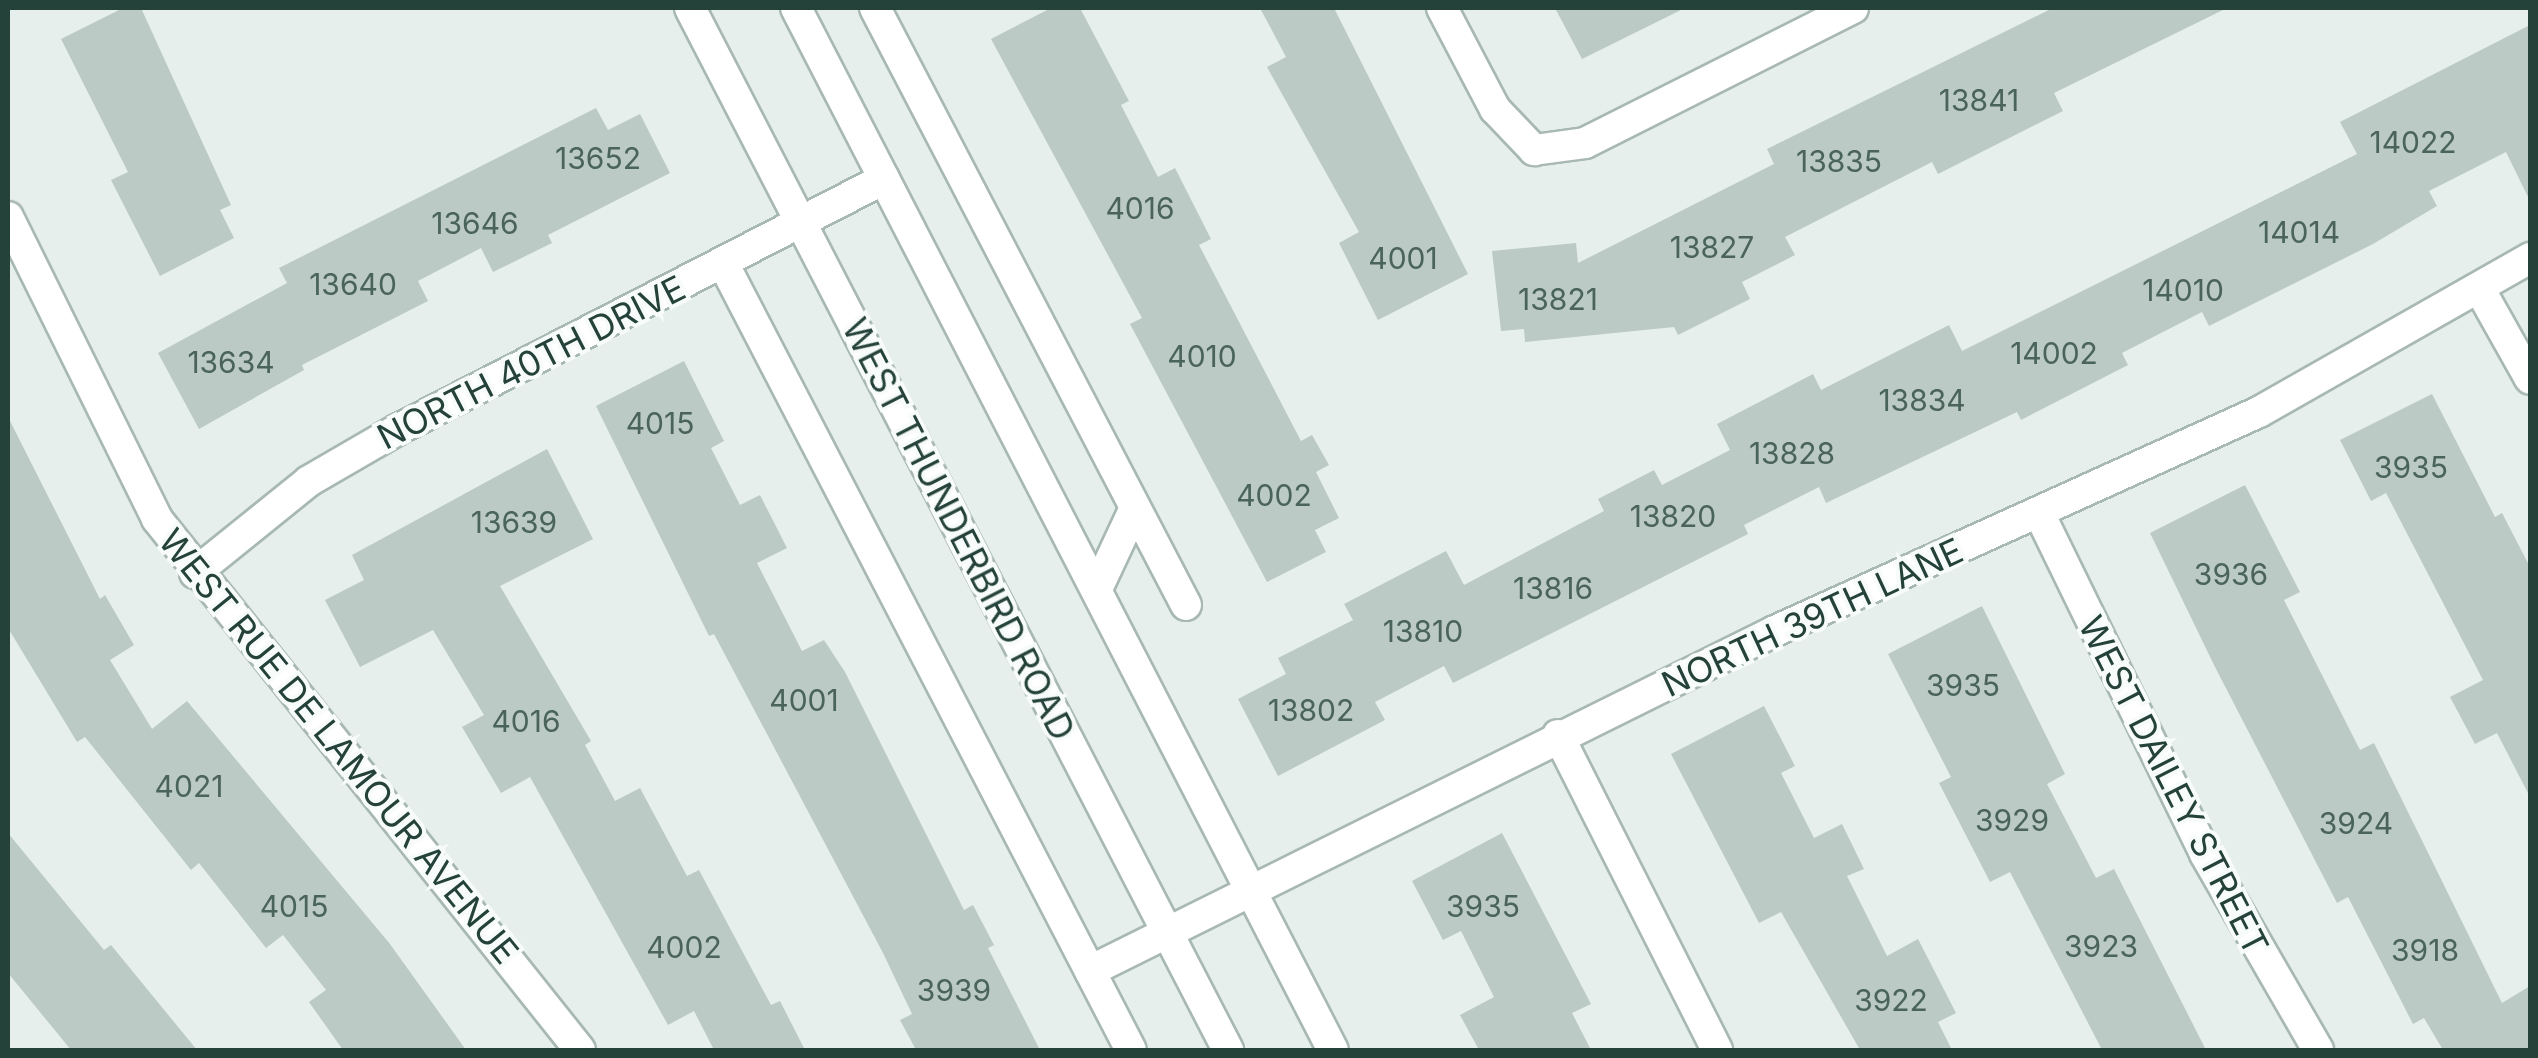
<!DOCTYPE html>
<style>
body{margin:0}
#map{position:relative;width:2538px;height:1058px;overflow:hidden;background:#e6efeb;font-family:Inter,sans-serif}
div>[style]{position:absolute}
.building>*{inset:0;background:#bbcac4}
.roads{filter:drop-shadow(2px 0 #a8b8b2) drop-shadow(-2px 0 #a8b8b2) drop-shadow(0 2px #a8b8b2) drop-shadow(0 -2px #a8b8b2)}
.street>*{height:30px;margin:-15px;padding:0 15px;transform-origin:15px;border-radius:15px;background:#fff}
.secondary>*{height:30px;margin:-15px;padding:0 15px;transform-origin:15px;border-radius:15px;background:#fff}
span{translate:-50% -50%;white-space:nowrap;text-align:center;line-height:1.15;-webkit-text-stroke:8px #f7fbf9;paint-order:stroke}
.number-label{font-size:30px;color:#4a645c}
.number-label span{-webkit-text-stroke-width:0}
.street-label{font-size:35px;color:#24423a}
.frame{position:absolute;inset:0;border:10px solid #24423a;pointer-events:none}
</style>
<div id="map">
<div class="building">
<i style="clip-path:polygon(123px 8px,141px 8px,231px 205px,220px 210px,234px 238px,160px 276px,111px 180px,128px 172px,61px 39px)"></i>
<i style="clip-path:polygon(1051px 8px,1080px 8px,1129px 101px,1121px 105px,1158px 177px,1175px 168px,1211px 239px,1199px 245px,1301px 441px,1312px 435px,1329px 465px,1316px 472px,1339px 518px,1315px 530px,1326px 552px,1267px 582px,1130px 324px,1142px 318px,991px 39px)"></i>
<i style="clip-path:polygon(1260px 8px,1334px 8px,1468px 274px,1378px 320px,1339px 243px,1359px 232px,1267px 67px,1286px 57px)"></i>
<i style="clip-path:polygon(1555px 8px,1685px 8px,1582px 59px)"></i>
<i style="clip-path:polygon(2053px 8px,2227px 8px,2054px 93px,2063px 111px,1938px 174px,1932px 162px,1785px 237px,1795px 255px,1742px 282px,1750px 299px,1678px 335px,1674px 327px,1525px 342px,1524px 329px,1501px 331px,1492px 251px,1576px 243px,1578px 263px,1774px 164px,1767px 149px)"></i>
<i style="clip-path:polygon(2530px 25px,2530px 201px,2506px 152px,2429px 191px,2437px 206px,2373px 244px,2209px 326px,2202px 312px,2122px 353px,2128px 365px,2021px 420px,2017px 412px,1826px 503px,1819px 487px,1744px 525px,1748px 534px,1453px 683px,1444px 666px,1375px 702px,1385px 720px,1278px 776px,1238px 699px,1286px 674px,1278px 658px,1353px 620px,1344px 604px,1446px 551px,1464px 585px,1604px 511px,1598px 499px,1654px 470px,1662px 485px,1730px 450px,1717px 424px,1813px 374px,1821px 390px,1949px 325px,1962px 351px,2357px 154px,2340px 122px)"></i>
<i style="clip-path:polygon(596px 108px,608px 130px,640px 114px,670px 173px,548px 235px,552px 243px,493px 272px,481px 248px,418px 281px,428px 301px,302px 365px,304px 370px,199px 429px,158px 353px,287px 283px,279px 268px)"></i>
<i style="clip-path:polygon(684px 361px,724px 441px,711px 448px,740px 505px,760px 495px,787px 548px,757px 563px,802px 651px,824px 640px,845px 672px,964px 910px,973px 905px,994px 945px,988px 948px,1040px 1050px,916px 1050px,900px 1020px,912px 1014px,883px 953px,714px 634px,709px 636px,596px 406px)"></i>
<i style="clip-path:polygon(2432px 394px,2495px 517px,2502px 513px,2530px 567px,2530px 797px,2497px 733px,2475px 744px,2450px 697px,2483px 680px,2386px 493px,2371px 501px,2340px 440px)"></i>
<i style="clip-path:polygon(8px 417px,100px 599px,105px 595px,134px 645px,110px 660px,152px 729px,187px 701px,390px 944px,466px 1050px,343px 1050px,309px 1002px,326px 990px,283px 935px,266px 948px,199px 863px,191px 870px,85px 737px,77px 742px,8px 628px)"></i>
<i style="clip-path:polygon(547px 449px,593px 539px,500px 586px,591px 741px,585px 745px,615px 801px,640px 788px,687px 876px,699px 870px,771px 1005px,780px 1001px,805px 1050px,714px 1050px,694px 1011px,668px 1025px,530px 777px,501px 793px,462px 727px,484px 715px,433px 630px,360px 667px,325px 600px,364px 580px,352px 555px)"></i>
<i style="clip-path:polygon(2245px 485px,2300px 592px,2284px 600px,2360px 750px,2374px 743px,2502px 1003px,2530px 986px,2530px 1050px,2443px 1050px,2424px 1018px,2413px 1024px,2348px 897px,2337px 903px,2215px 667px,2150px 533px)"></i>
<i style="clip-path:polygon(1982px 606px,2065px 774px,2047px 784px,2096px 878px,2114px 869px,2206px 1050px,2102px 1050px,2010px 872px,1990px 882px,1939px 783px,1951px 777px,1888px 654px)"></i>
<i style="clip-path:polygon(1764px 706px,1795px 766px,1781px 773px,1814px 838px,1842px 824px,1864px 869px,1847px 876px,1887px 956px,1918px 939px,1956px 1013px,1938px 1022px,1952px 1050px,1860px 1050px,1781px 912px,1759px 923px,1671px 754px)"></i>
<i style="clip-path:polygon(8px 833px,104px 950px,111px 945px,197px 1050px,71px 1050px,8px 973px)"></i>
<i style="clip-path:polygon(1502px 833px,1591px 1004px,1572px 1013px,1591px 1050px,1479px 1050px,1460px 1015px,1494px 997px,1461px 931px,1443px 940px,1412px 881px)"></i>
</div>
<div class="roads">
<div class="street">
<i style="left:875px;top:8px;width:673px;rotate:62.48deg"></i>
<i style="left:1442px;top:8px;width:114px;rotate:62.3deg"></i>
<i style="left:1495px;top:109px;width:57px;rotate:46.4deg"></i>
<i style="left:1534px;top:150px;width:51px;rotate:-7.8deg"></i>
<i style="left:1585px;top:143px;width:300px;rotate:-26.7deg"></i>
<i style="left:8px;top:217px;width:337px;rotate:63.7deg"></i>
<i style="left:157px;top:519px;width:679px;rotate:51.46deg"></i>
<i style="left:723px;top:263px;width:886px;rotate:62.6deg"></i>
<i style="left:2479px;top:288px;width:104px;rotate:60.7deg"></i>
<i style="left:2039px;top:513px;width:379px;rotate:64deg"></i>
<i style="left:2205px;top:854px;width:226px;rotate:60deg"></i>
<i style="left:195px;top:573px;width:146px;rotate:-38.9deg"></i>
<i style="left:309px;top:481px;width:102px;rotate:-30.1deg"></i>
<i style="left:397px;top:430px;width:548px;rotate:-27.27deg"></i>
<i style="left:1097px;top:589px;width:89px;rotate:-64.9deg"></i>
<i style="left:1558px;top:735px;width:353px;rotate:63.2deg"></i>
<i style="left:1090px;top:971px;width:765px;rotate:-26.4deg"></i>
<i style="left:1775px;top:631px;width:531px;rotate:-24.35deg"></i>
<i style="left:2259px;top:412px;width:312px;rotate:-29.6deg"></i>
</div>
<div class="secondary">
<i style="left:690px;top:8px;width:1173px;rotate:62.69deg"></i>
<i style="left:796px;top:8px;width:1172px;rotate:62.74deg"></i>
</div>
</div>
<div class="number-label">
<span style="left:1979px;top:100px">13841</span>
<span style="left:2413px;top:142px">14022</span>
<span style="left:598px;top:158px">13652</span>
<span style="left:1839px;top:161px">13835</span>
<span style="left:1140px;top:208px">4016</span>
<span style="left:475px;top:223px">13646</span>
<span style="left:2299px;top:232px">14014</span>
<span style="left:1712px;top:247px">13827</span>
<span style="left:1403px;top:258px">4001</span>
<span style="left:353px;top:284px">13640</span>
<span style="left:2183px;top:290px">14010</span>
<span style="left:1558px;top:299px">13821</span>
<span style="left:2054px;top:353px">14002</span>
<span style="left:1202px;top:356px">4010</span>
<span style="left:231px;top:362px">13634</span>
<span style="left:1922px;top:400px">13834</span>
<span style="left:660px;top:423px">4015</span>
<span style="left:1792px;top:453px">13828</span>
<span style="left:2411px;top:467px">3935</span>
<span style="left:1274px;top:495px">4002</span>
<span style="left:1673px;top:516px">13820</span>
<span style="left:514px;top:522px">13639</span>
<span style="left:2231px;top:574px">3936</span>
<span style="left:1553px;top:588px">13816</span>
<span style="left:1423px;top:631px">13810</span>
<span style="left:1963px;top:685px">3935</span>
<span style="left:804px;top:700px">4001</span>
<span style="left:1311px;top:710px">13802</span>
<span style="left:526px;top:721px">4016</span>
<span style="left:189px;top:786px">4021</span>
<span style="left:2012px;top:820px">3929</span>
<span style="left:2356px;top:823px">3924</span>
<span style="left:294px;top:906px">4015</span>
<span style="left:1483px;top:906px">3935</span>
<span style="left:2101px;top:946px">3923</span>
<span style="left:684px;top:947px">4002</span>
<span style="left:2425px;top:950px">3918</span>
<span style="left:954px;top:990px">3939</span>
<span style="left:1891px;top:1000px">3922</span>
</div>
<div class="street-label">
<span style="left:531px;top:362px;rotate:-27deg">NORTH 40TH DRIVE</span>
<span style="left:959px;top:529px;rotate:63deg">WEST THUNDERBIRD ROAD</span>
<span style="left:1812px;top:617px;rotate:-25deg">NORTH 39TH LANE</span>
<span style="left:339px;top:746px;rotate:51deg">WEST RUE DE LAMOUR AVENUE</span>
<span style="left:2174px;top:785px;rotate:63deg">WEST DAILEY STREET</span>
</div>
<div class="frame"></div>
</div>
